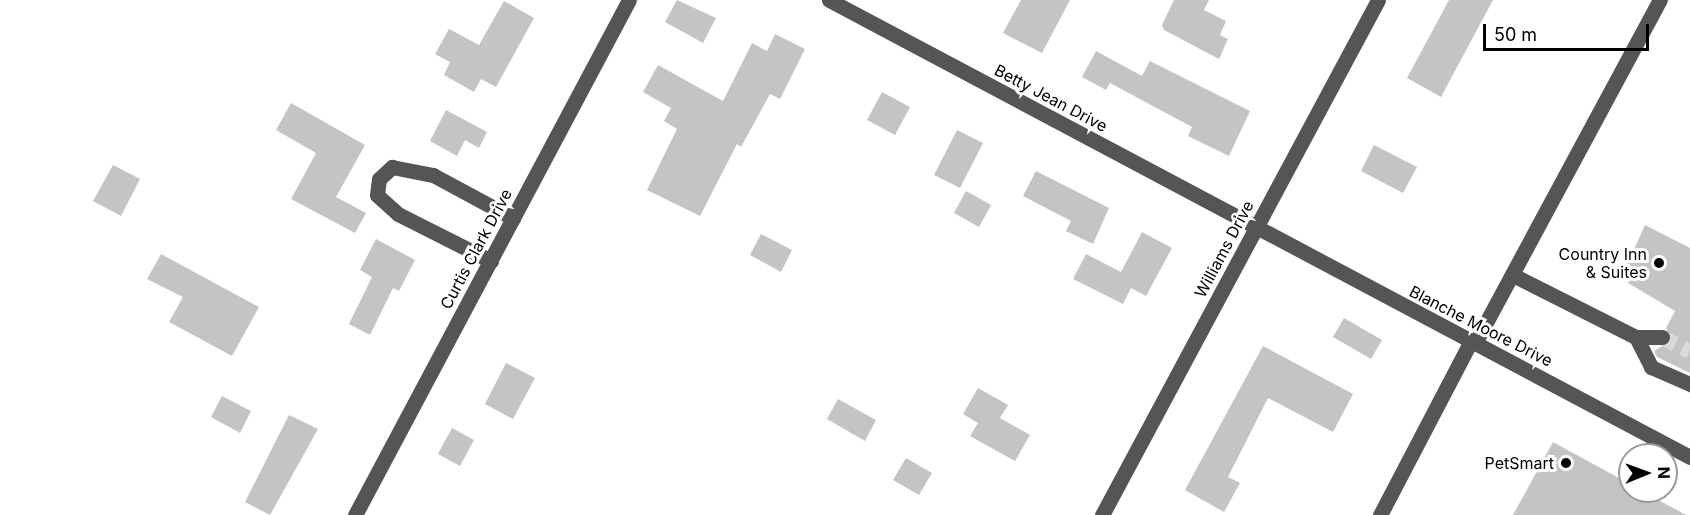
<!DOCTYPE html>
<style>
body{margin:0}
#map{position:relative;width:1690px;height:515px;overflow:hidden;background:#fff;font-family:Inter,sans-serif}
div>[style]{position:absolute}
.building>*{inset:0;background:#c4c4c4}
.minor-tunnel>*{height:15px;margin-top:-7.5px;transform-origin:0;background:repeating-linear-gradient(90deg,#d9d9d9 0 15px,transparent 0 23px)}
.minor>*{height:15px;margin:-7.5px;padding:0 7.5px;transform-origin:7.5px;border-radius:7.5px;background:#555}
.dots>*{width:16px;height:16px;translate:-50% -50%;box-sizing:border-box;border:3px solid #fff;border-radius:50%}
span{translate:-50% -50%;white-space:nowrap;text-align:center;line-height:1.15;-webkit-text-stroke:6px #fff;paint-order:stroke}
.street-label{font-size:16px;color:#000}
.poi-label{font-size:16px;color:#000}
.right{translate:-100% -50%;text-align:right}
.north{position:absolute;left:1618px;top:443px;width:60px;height:60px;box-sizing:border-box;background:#fff;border:2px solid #999;border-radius:50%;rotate:89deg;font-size:16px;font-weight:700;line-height:24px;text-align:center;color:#000}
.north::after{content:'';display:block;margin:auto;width:21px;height:27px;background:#000;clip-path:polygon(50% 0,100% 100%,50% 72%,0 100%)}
.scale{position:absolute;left:1483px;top:24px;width:166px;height:27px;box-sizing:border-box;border:3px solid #000;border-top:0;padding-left:8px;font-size:18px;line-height:21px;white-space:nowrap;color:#000;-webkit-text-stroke:4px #fff;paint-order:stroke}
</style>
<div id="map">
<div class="building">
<i style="clip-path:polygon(677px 0,716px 18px,703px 43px,665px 22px)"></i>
<i style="clip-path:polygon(1021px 0,1070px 0,1042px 53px,1003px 33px)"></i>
<i style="clip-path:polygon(1174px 0,1209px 0,1204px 10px,1226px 21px,1220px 35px,1228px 39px,1219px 59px,1164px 30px,1162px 25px)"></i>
<i style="clip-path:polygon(1449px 0,1493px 0,1441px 97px,1407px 78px)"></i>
<i style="clip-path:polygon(504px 1px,534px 18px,496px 87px,481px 79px,474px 92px,444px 75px,450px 62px,435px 54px,449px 29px,479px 45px)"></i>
<i style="clip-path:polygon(775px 34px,805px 49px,780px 99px,770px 94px,741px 147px,737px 144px,700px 216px,647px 190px,677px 129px,664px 121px,671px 108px,643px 92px,658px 65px,723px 101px,752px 43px,767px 51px)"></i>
<i style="clip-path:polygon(1096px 51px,1142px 76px,1150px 61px,1250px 111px,1229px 156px,1188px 136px,1192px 127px,1110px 83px,1106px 90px,1082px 77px)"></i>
<i style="clip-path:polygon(882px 92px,910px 107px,895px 135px,867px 120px)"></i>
<i style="clip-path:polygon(291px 103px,365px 145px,336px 197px,366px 213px,355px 233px,291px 199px,316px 153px,276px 130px)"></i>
<i style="clip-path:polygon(446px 110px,487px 132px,479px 148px,465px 140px,457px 156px,430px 141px)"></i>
<i style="clip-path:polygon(957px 130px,983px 143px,960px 188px,934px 175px)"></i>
<i style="clip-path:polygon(1374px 145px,1417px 167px,1403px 193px,1361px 171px)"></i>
<i style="clip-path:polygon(113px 165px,140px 179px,121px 216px,93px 201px)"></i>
<i style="clip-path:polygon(1036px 171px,1109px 208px,1093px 244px,1066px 231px,1071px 221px,1023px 196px)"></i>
<i style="clip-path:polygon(966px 191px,991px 205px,979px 227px,954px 213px)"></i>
<i style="clip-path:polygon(1645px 225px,1690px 248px,1690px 373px,1657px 357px,1654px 351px,1671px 341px,1666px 328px,1675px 311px,1628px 283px,1631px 278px,1623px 274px)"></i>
<i style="clip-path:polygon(1142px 232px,1172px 248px,1146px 296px,1131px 288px,1123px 304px,1073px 279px,1086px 254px,1121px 272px)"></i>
<i style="clip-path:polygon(761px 234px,792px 250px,781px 272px,750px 255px)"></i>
<i style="clip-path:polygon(376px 239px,415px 260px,399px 291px,393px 288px,370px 335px,349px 324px,372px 277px,360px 270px)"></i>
<i style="clip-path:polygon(161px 254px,259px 307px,232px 356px,169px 322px,183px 297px,147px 279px)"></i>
<i style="clip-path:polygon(1344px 318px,1382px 340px,1371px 359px,1333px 337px)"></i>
<i style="clip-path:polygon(1263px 346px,1353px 394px,1333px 432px,1268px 398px,1228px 477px,1240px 483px,1224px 512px,1185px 490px)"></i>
<i style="clip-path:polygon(506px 363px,535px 378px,513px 419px,485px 404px)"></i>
<i style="clip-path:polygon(978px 388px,1008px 405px,1000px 418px,1030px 435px,1015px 461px,970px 436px,978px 423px,963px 414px)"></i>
<i style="clip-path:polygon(222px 396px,251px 411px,240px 433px,211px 417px)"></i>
<i style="clip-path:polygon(838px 399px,876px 420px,865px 441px,827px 419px)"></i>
<i style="clip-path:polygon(289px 415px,318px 429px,270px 515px,245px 502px)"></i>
<i style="clip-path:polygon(452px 428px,474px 440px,460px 466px,438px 454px)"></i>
<i style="clip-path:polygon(1553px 442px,1630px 484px,1630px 491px,1642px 491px,1686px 515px,1513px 515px)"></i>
<i style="clip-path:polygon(906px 458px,932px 473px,919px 495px,893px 480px)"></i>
</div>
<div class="minor-tunnel">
<i style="left:1662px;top:337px;width:31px;rotate:27deg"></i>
</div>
<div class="minor">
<i style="left:829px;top:0;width:975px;rotate:27.96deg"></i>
<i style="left:491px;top:261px;width:104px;rotate:-153.2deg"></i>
<i style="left:398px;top:214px;width:28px;rotate:-138deg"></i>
<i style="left:377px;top:195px;width:16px;rotate:-83deg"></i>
<i style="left:379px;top:179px;width:18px;rotate:-43deg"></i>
<i style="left:392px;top:167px;width:42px;rotate:11deg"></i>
<i style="left:433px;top:175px;width:91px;rotate:28.3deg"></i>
<i style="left:1513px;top:275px;width:138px;rotate:26.8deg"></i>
<i style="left:1636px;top:337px;width:34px;rotate:63deg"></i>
<i style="left:1651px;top:367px;width:43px;rotate:23.6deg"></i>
<i style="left:1636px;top:337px;width:26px"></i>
<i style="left:1475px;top:343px;width:390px;rotate:-61.7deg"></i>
<i style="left:355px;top:515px;width:583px;rotate:-61.99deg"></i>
<i style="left:1102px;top:515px;width:584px;rotate:-61.81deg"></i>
<i style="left:1380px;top:515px;width:196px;rotate:-62.4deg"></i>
</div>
<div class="dots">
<i style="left:1659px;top:263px;background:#000"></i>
<i style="left:1566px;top:463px;background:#000"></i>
</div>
<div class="street-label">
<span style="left:1051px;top:98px;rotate:28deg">Betty Jean Drive</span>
<span style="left:476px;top:249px;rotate:-62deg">Curtis Clark Drive</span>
<span style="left:1224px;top:249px;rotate:-62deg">Williams Drive</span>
<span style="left:1481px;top:326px;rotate:27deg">Blanche Moore Drive</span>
</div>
<div class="poi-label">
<span class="right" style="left:1647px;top:263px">Country Inn<br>&amp; Suites</span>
<span class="right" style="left:1554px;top:463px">PetSmart</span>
</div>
<div class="north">N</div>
<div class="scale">50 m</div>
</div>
